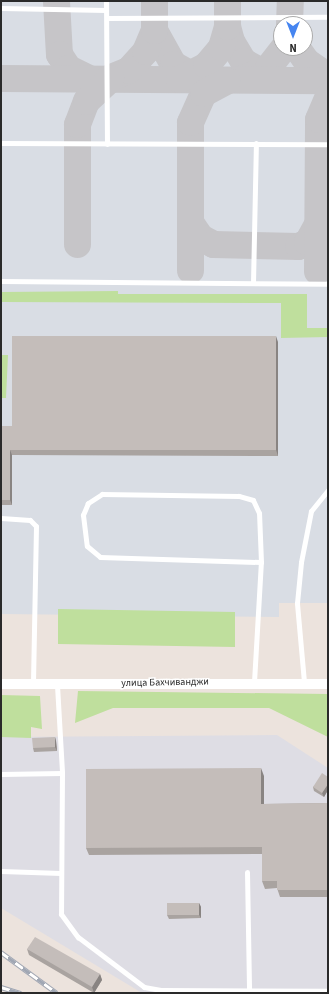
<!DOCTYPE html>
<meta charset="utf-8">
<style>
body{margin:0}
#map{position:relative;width:329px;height:994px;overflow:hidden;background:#ece3dd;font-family:"Source Sans 3",sans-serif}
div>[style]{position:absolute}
.industrial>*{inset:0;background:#dedde4}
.airport>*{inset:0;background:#d9dde4}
.green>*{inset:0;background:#bfdf9d}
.taxiway>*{height:27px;margin:-13.5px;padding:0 13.5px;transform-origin:13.5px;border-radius:13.5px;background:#c6c5c8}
.service>*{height:5px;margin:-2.5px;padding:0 2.5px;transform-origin:2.5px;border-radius:2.5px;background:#fff}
.minor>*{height:10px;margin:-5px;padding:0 5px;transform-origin:5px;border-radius:5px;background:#fff}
.rail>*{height:4.5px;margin-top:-2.25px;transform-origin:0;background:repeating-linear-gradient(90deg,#fff 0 9px,#a0a7b4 0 18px);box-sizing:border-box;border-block:1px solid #a0a7b4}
.wall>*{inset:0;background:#a9a3a0}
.shaded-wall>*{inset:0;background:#898482}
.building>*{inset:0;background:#c4bdba}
span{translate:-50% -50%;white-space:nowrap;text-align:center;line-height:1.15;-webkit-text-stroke:3px #fff;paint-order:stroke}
.street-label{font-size:10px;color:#2a2a2a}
.frame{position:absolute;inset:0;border:2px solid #2a2a2a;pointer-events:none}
.north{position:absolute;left:273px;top:16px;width:40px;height:40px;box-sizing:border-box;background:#fff;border:1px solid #aaa;border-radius:50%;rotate:180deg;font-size:11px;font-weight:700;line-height:16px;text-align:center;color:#2a2a2a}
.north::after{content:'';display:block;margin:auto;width:14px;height:18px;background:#4685f0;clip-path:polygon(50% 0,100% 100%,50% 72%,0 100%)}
</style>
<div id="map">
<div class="industrial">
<i style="clip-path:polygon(277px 735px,328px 768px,328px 993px,142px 993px,1px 908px,1px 737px)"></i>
</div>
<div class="airport">
<i style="clip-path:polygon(evenodd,1px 1px,328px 1px,328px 603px,279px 603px,279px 617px,1px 614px,1px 1px,281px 24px,305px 24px,305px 48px,281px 48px,281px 24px)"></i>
</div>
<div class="green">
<i style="clip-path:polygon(118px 291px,118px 294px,307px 294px,307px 328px,328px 328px,328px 337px,281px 338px,281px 303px,1px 302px,1px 292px)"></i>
<i style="clip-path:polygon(1px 355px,8px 355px,6px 398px,1px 398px)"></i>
<i style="clip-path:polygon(58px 609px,235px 612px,235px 647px,58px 644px)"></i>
<i style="clip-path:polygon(78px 691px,328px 694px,328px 737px,269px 708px,113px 708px,75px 723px)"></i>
<i style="clip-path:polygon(1px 695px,40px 696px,42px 729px,31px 727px,31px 738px,1px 737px)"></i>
</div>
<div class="taxiway">
<i style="left:56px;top:1px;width:53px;rotate:86.8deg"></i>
<i style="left:59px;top:54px;width:17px;rotate:57deg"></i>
<i style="left:68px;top:68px;width:25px;rotate:26deg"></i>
<i style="left:289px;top:24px;width:23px;rotate:-88deg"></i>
<i style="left:227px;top:26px;width:16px;rotate:75deg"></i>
<i style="left:231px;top:41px;width:23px;rotate:59deg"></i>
<i style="left:243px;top:61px;width:37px;rotate:29deg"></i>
<i style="left:154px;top:30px;width:39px;rotate:61deg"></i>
<i style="left:173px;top:64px;width:31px;rotate:29deg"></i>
<i style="left:297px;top:48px;width:16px;rotate:55deg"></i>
<i style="left:306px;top:61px;width:27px;rotate:34deg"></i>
<i style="left:245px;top:77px;width:25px;rotate:-23deg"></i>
<i style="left:268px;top:67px;width:24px;rotate:-52deg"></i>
<i style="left:1px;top:78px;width:327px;rotate:0.4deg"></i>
<i style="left:108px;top:78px;width:22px;rotate:-22deg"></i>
<i style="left:128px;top:70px;width:25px;rotate:-48deg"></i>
<i style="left:145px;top:51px;width:23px;rotate:-67deg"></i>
<i style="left:154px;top:30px;width:29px;rotate:-90deg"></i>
<i style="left:179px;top:79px;width:30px;rotate:-27deg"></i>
<i style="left:206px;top:65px;width:23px;rotate:-50deg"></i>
<i style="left:221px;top:47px;width:22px;rotate:-74deg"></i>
<i style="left:227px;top:26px;width:25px;rotate:-90deg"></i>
<i style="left:190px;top:222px;width:18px;rotate:56deg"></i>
<i style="left:200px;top:237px;width:15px;rotate:28deg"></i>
<i style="left:213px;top:244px;width:85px;rotate:1.3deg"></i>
<i style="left:298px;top:246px;width:10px;rotate:-24deg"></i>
<i style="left:307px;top:242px;width:21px;rotate:-61deg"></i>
<i style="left:77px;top:244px;width:120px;rotate:-90deg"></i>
<i style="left:77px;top:124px;width:25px;rotate:-69deg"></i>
<i style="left:86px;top:101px;width:33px;rotate:-43deg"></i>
<i style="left:190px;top:270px;width:148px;rotate:-90deg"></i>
<i style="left:190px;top:122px;width:32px;rotate:-66deg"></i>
<i style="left:203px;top:93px;width:27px;rotate:-28deg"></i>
<i style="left:317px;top:271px;width:152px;rotate:-89.6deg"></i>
<i style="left:318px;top:119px;width:25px;rotate:-67deg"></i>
</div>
<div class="service">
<i style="left:106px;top:1px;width:143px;rotate:89.6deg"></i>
<i style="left:1px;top:8px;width:105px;rotate:1.1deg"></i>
<i style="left:107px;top:18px;width:221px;rotate:-0.3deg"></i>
<i style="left:1px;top:143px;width:327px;rotate:0.2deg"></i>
<i style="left:1px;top:281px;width:327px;rotate:0.5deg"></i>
<i style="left:253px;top:283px;width:140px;rotate:-88.8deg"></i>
<i style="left:1px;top:518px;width:29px;rotate:4deg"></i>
<i style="left:30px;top:520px;width:8px;rotate:45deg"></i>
<i style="left:36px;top:526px;width:158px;rotate:91.1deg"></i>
<i style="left:254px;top:682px;width:120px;rotate:-86.7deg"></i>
<i style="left:261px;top:562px;width:49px;rotate:-92.3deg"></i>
<i style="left:259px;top:513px;width:14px;rotate:-115deg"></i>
<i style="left:253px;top:500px;width:15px;rotate:-164deg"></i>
<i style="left:239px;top:496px;width:137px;rotate:-179.2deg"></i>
<i style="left:102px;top:494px;width:17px;rotate:147deg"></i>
<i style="left:88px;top:503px;width:13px;rotate:113deg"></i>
<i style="left:83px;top:515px;width:31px;rotate:83deg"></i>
<i style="left:87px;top:546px;width:17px;rotate:40deg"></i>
<i style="left:100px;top:557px;width:161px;rotate:1.8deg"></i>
<i style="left:304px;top:682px;width:79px;rotate:-95.1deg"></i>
<i style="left:297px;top:603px;width:41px;rotate:-84.4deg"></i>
<i style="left:301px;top:562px;width:52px;rotate:-78.9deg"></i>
<i style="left:311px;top:511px;width:27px;rotate:-51deg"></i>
<i style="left:57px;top:685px;width:88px;rotate:86.7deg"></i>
<i style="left:62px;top:773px;width:141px;rotate:90.4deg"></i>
<i style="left:61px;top:914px;width:29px;rotate:54deg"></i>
<i style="left:78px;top:937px;width:83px;rotate:37.1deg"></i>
<i style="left:144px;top:987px;width:17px;rotate:10deg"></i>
<i style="left:161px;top:990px;width:167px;rotate:0.3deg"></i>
<i style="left:1px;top:774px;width:61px;rotate:-0.9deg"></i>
<i style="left:1px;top:871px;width:60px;rotate:1.9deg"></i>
<i style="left:247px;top:872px;width:119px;rotate:89deg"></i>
</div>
<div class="minor">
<i style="left:1px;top:684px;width:327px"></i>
</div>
<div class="rail">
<i style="left:1px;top:952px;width:69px;rotate:36.2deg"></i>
<i style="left:1px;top:987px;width:21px;rotate:17deg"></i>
</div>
<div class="wall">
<i style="clip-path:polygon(278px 342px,278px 456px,12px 455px,12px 505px,1px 505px,1px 426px,12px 426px)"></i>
<i style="clip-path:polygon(55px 737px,56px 741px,57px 751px,34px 752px,33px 748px)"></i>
<i style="clip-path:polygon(264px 776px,264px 804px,328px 803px,328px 897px,280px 897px,277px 888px,265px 889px,262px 881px,262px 854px,89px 855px,86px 848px)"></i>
<i style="clip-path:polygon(328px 777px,328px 790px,324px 797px,314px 791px,313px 787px)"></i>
<i style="clip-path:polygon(199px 903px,201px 907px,201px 918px,169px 919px,167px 915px)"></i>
<i style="clip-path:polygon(27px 949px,100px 974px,102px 980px,94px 993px,29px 955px)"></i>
</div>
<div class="shaded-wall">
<i style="clip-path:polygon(276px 336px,278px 342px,278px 456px,276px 450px)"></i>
<i style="clip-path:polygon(10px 450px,12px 455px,12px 505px,10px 500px)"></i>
<i style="clip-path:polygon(55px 737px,56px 741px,57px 751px,55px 747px)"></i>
<i style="clip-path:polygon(261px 768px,264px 776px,264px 811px,261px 804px)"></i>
<i style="clip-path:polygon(328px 784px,328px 790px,324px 797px,322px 793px)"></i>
<i style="clip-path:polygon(199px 903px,201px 907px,201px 918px,199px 915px)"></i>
<i style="clip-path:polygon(100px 974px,102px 980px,94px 993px,92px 987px)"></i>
</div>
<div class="building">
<i style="clip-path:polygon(12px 336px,276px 336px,276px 450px,10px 450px,10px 500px,1px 500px,1px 426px,12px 426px)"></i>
<i style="clip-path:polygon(55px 737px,55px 747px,33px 748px,32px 738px)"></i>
<i style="clip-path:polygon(261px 768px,261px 804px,328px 803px,328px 890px,277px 890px,277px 881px,262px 881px,262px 847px,86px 848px,86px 769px)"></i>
<i style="clip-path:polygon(322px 773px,328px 777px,328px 784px,322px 793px,313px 787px)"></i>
<i style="clip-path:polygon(167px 903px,199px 903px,199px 915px,167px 915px)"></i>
<i style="clip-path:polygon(35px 937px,100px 974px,92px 987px,27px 949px)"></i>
</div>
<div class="street-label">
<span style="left:165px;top:683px;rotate:-1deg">улица Бахчиванджи</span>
</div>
<div class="frame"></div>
<div class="north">N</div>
</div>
